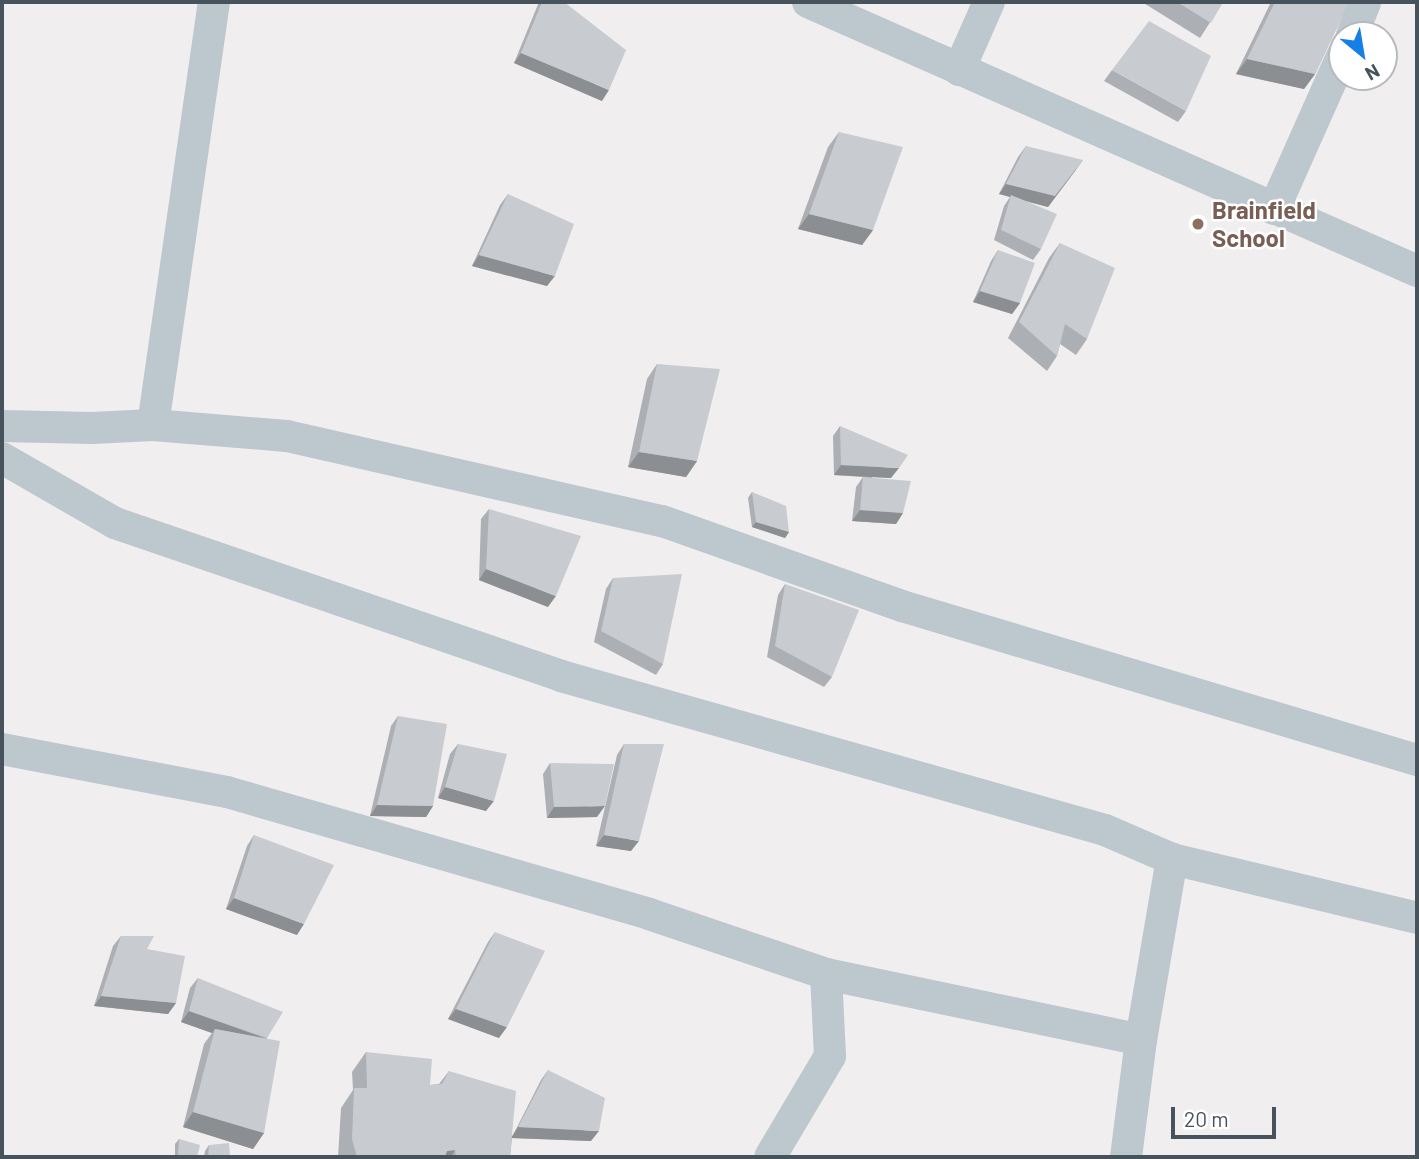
<!DOCTYPE html>
<style>
body{margin:0}
#map{position:relative;width:1419px;height:1159px;overflow:hidden;background:#f1eeef;font-family:Barlow,sans-serif}
div>[style]{position:absolute}
.minor>*{height:32px;margin:-16px;padding:0 16px;transform-origin:16px;border-radius:16px;background:#bcc7ce}
.wall>*{inset:0;background:#acafb4}
.shaded-wall>*{inset:0;background:#8c8f92}
.building>*{inset:0;background:#c8ccd1}
.dots>*{width:19px;height:19px;translate:-50% -50%;box-sizing:border-box;border:4px solid #fff;border-radius:50%}
span{translate:-50% -50%;white-space:nowrap;text-align:center;line-height:1.15;-webkit-text-stroke:5px #fff;paint-order:stroke}
.education-label{font-size:24px;color:#785e54;font-weight:700}
.left{translate:0 -50%;text-align:left}
.frame{position:absolute;inset:0;border:4px solid #46535c;pointer-events:none}
.north{position:absolute;left:1328px;top:21px;width:70px;height:70px;box-sizing:border-box;background:#fff;border:2px solid #b5babe;border-radius:50%;rotate:150deg;font-size:19px;font-weight:700;line-height:28px;text-align:center;color:#46535c}
.north::after{content:'';display:block;margin:auto;width:24px;height:32px;background:#157fe5;clip-path:polygon(50% 0,100% 100%,50% 72%,0 100%)}
.scale{position:absolute;left:1171px;top:1107px;width:105px;height:32px;box-sizing:border-box;border:4px solid #46535c;border-top:0;padding-left:9px;font-size:21px;line-height:24px;white-space:nowrap;color:#46535c;-webkit-text-stroke:5px #fff;paint-order:stroke}
</style>
<div id="map">
<div class="minor">
<i style="left:808px;top:2px;width:666px;rotate:23.83deg"></i>
<i style="left:1352px;top:35px;width:35px;rotate:-68deg"></i>
<i style="left:959px;top:70px;width:74px;rotate:-66.2deg"></i>
<i style="left:1274px;top:209px;width:167px;rotate:-66deg"></i>
<i style="left:153px;top:425px;width:427px;rotate:-81.8deg"></i>
<i style="left:2px;top:426px;width:90px;rotate:1.3deg"></i>
<i style="left:92px;top:428px;width:61px;rotate:-2.8deg"></i>
<i style="left:153px;top:425px;width:134px;rotate:4.7deg"></i>
<i style="left:287px;top:436px;width:385px;rotate:12.8deg"></i>
<i style="left:662px;top:521px;width:255px;rotate:19.5deg"></i>
<i style="left:902px;top:606px;width:538px;rotate:16.65deg"></i>
<i style="left:2px;top:458px;width:130px;rotate:29.9deg"></i>
<i style="left:115px;top:523px;width:472px;rotate:18.9deg"></i>
<i style="left:561px;top:676px;width:565px;rotate:15.81deg"></i>
<i style="left:1105px;top:830px;width:73px;rotate:23.4deg"></i>
<i style="left:1172px;top:859px;width:252px;rotate:13.5deg"></i>
<i style="left:2px;top:749px;width:229px;rotate:10.8deg"></i>
<i style="left:227px;top:792px;width:439px;rotate:16.1deg"></i>
<i style="left:649px;top:914px;width:187px;rotate:18.7deg"></i>
<i style="left:826px;top:974px;width:82px;rotate:87.2deg"></i>
<i style="left:830px;top:1056px;width:117px;rotate:120.7deg"></i>
<i style="left:826px;top:974px;width:322px;rotate:11.8deg"></i>
<i style="left:1126px;top:1157px;width:118px;rotate:-82.7deg"></i>
<i style="left:1141px;top:1040px;width:184px;rotate:-80.3deg"></i>
</div>
<div class="wall">
<i style="clip-path:polygon(539px 2px,564px 2px,602px 101px,514px 63px)"></i>
<i style="clip-path:polygon(1142px 2px,1223px 2px,1200px 38px)"></i>
<i style="clip-path:polygon(1271px 2px,1349px 2px,1315px 74px,1304px 89px,1236px 74px)"></i>
<i style="clip-path:polygon(1112px 70px,1186px 111px,1178px 122px,1104px 81px)"></i>
<i style="clip-path:polygon(839px 132px,873px 230px,862px 245px,798px 229px,828px 147px)"></i>
<i style="clip-path:polygon(1026px 146px,1076px 170px,1048px 207px,1026px 201px,1041px 249px,1033px 260px,994px 240px,1004px 206px,1010px 197px,999px 194px,1018px 157px)"></i>
<i style="clip-path:polygon(508px 194px,547px 286px,472px 266px,500px 205px)"></i>
<i style="clip-path:polygon(1060px 243px,1087px 339px,1076px 355px,1060px 344px,1057px 356px,1047px 371px,1008px 338px,1049px 258px)"></i>
<i style="clip-path:polygon(998px 250px,1020px 303px,1012px 314px,973px 302px,991px 261px)"></i>
<i style="clip-path:polygon(657px 364px,697px 461px,686px 477px,628px 467px,647px 379px)"></i>
<i style="clip-path:polygon(840px 426px,891px 478px,872px 477px,903px 513px,896px 524px,852px 521px,856px 487px,863px 477px,834px 475px,833px 436px)"></i>
<i style="clip-path:polygon(752px 492px,789px 532px,785px 538px,752px 527px,748px 498px)"></i>
<i style="clip-path:polygon(489px 509px,548px 607px,479px 580px,481px 519px)"></i>
<i style="clip-path:polygon(613px 578px,663px 664px,656px 675px,594px 642px,606px 589px)"></i>
<i style="clip-path:polygon(785px 584px,832px 677px,824px 687px,767px 657px,778px 595px)"></i>
<i style="clip-path:polygon(398px 716px,433px 806px,426px 817px,370px 816px,391px 726px)"></i>
<i style="clip-path:polygon(458px 744px,486px 811px,438px 798px,450px 754px)"></i>
<i style="clip-path:polygon(624px 744px,631px 851px,596px 846px,617px 755px)"></i>
<i style="clip-path:polygon(550px 763px,597px 817px,547px 818px,543px 774px)"></i>
<i style="clip-path:polygon(254px 835px,297px 935px,226px 909px,247px 846px)"></i>
<i style="clip-path:polygon(495px 932px,499px 1038px,448px 1019px,488px 942px)"></i>
<i style="clip-path:polygon(121px 936px,147px 949px,176px 1003px,168px 1014px,94px 1006px,113px 946px)"></i>
<i style="clip-path:polygon(198px 978px,267px 1038px,264px 1133px,253px 1149px,183px 1127px,204px 1044px,212px 1033px,181px 1022px,190px 988px)"></i>
<i style="clip-path:polygon(366px 1052px,430px 1085px,439px 1084px,449px 1071px,512px 1137px,541px 1080px,548px 1070px,591px 1141px,512px 1138px,510px 1157px,338px 1157px,341px 1108px,353px 1090px,352px 1072px)"></i>
<i style="clip-path:polygon(179px 1139px,197px 1157px,175px 1157px,175px 1144px)"></i>
<i style="clip-path:polygon(209px 1145px,230px 1157px,204px 1157px,205px 1151px)"></i>
</div>
<div class="shaded-wall">
<i style="clip-path:polygon(521px 53px,609px 90px,602px 101px,514px 63px)"></i>
<i style="clip-path:polygon(1247px 59px,1315px 74px,1304px 89px,1236px 74px)"></i>
<i style="clip-path:polygon(1083px 160px,1048px 207px,999px 194px,1006px 184px)"></i>
<i style="clip-path:polygon(809px 214px,873px 230px,862px 245px,798px 229px)"></i>
<i style="clip-path:polygon(479px 255px,555px 276px,547px 286px,472px 266px)"></i>
<i style="clip-path:polygon(980px 291px,1020px 303px,1012px 314px,973px 302px)"></i>
<i style="clip-path:polygon(639px 452px,697px 461px,686px 477px,628px 467px)"></i>
<i style="clip-path:polygon(841px 465px,899px 468px,891px 478px,834px 475px)"></i>
<i style="clip-path:polygon(860px 510px,903px 513px,896px 524px,852px 521px)"></i>
<i style="clip-path:polygon(756px 522px,789px 532px,785px 538px,752px 527px)"></i>
<i style="clip-path:polygon(486px 569px,556px 596px,548px 607px,479px 580px)"></i>
<i style="clip-path:polygon(445px 787px,494px 801px,486px 811px,438px 798px)"></i>
<i style="clip-path:polygon(377px 805px,433px 806px,426px 817px,370px 816px)"></i>
<i style="clip-path:polygon(605px 806px,597px 817px,547px 818px,554px 807px)"></i>
<i style="clip-path:polygon(604px 835px,639px 841px,631px 851px,596px 846px)"></i>
<i style="clip-path:polygon(234px 898px,304px 924px,297px 935px,226px 909px)"></i>
<i style="clip-path:polygon(101px 996px,176px 1003px,168px 1014px,94px 1006px)"></i>
<i style="clip-path:polygon(456px 1009px,507px 1027px,499px 1038px,448px 1019px)"></i>
<i style="clip-path:polygon(189px 1011px,267px 1039px,215px 1029px,212px 1033px,181px 1022px)"></i>
<i style="clip-path:polygon(193px 1112px,264px 1133px,253px 1149px,183px 1127px)"></i>
<i style="clip-path:polygon(518px 1127px,599px 1131px,591px 1141px,511px 1138px)"></i>
<i style="clip-path:polygon(455px 1150px,451px 1157px,443px 1157px,447px 1151px)"></i>
</div>
<div class="building">
<i style="clip-path:polygon(542px 2px,564px 2px,626px 50px,609px 90px,521px 53px)"></i>
<i style="clip-path:polygon(1177px 2px,1223px 2px,1211px 23px)"></i>
<i style="clip-path:polygon(1275px 2px,1349px 2px,1315px 74px,1247px 59px)"></i>
<i style="clip-path:polygon(1149px 21px,1211px 56px,1186px 111px,1112px 70px)"></i>
<i style="clip-path:polygon(839px 132px,903px 147px,873px 230px,809px 214px)"></i>
<i style="clip-path:polygon(1026px 146px,1083px 160px,1055px 196px,1006px 184px)"></i>
<i style="clip-path:polygon(508px 194px,574px 224px,555px 276px,479px 255px)"></i>
<i style="clip-path:polygon(1011px 195px,1057px 214px,1041px 249px,1001px 230px)"></i>
<i style="clip-path:polygon(1060px 243px,1115px 268px,1087px 339px,1065px 324px,1057px 356px,1019px 322px)"></i>
<i style="clip-path:polygon(998px 250px,1035px 263px,1020px 303px,980px 291px)"></i>
<i style="clip-path:polygon(657px 364px,720px 369px,697px 461px,639px 452px)"></i>
<i style="clip-path:polygon(840px 426px,908px 455px,899px 468px,841px 465px)"></i>
<i style="clip-path:polygon(863px 477px,911px 481px,903px 513px,860px 510px)"></i>
<i style="clip-path:polygon(752px 492px,786px 506px,789px 532px,756px 522px)"></i>
<i style="clip-path:polygon(489px 509px,581px 536px,556px 596px,486px 569px)"></i>
<i style="clip-path:polygon(682px 574px,663px 664px,601px 631px,613px 578px)"></i>
<i style="clip-path:polygon(785px 584px,859px 610px,832px 677px,775px 646px)"></i>
<i style="clip-path:polygon(398px 716px,447px 724px,433px 806px,377px 805px)"></i>
<i style="clip-path:polygon(458px 744px,507px 754px,494px 801px,445px 787px)"></i>
<i style="clip-path:polygon(624px 744px,664px 744px,639px 841px,604px 835px)"></i>
<i style="clip-path:polygon(550px 763px,614px 764px,605px 806px,554px 807px)"></i>
<i style="clip-path:polygon(254px 835px,334px 865px,304px 924px,234px 898px)"></i>
<i style="clip-path:polygon(495px 932px,545px 951px,507px 1027px,456px 1009px)"></i>
<i style="clip-path:polygon(121px 936px,154px 936px,147px 949px,185px 956px,176px 1003px,101px 996px)"></i>
<i style="clip-path:polygon(198px 978px,283px 1012px,267px 1038px,189px 1011px)"></i>
<i style="clip-path:polygon(215px 1029px,280px 1041px,264px 1133px,193px 1112px)"></i>
<i style="clip-path:polygon(366px 1052px,432px 1059px,430px 1085px,442px 1084px,449px 1071px,516px 1091px,510px 1157px,456px 1157px,455px 1150px,447px 1151px,445px 1157px,357px 1157px,352px 1139px,354px 1088px,367px 1088px)"></i>
<i style="clip-path:polygon(548px 1070px,605px 1098px,599px 1131px,518px 1127px)"></i>
<i style="clip-path:polygon(179px 1139px,200px 1145px,197px 1157px,178px 1157px)"></i>
<i style="clip-path:polygon(229px 1143px,230px 1157px,208px 1157px,209px 1145px)"></i>
</div>
<div class="dots">
<i style="left:1198px;top:224px;background:#8d6e63"></i>
</div>
<div class="education-label">
<span class="left" style="left:1212px;top:224px">Brainfield<br>School</span>
</div>
<div class="frame"></div>
<div class="north">N</div>
<div class="scale">20 m</div>
</div>
